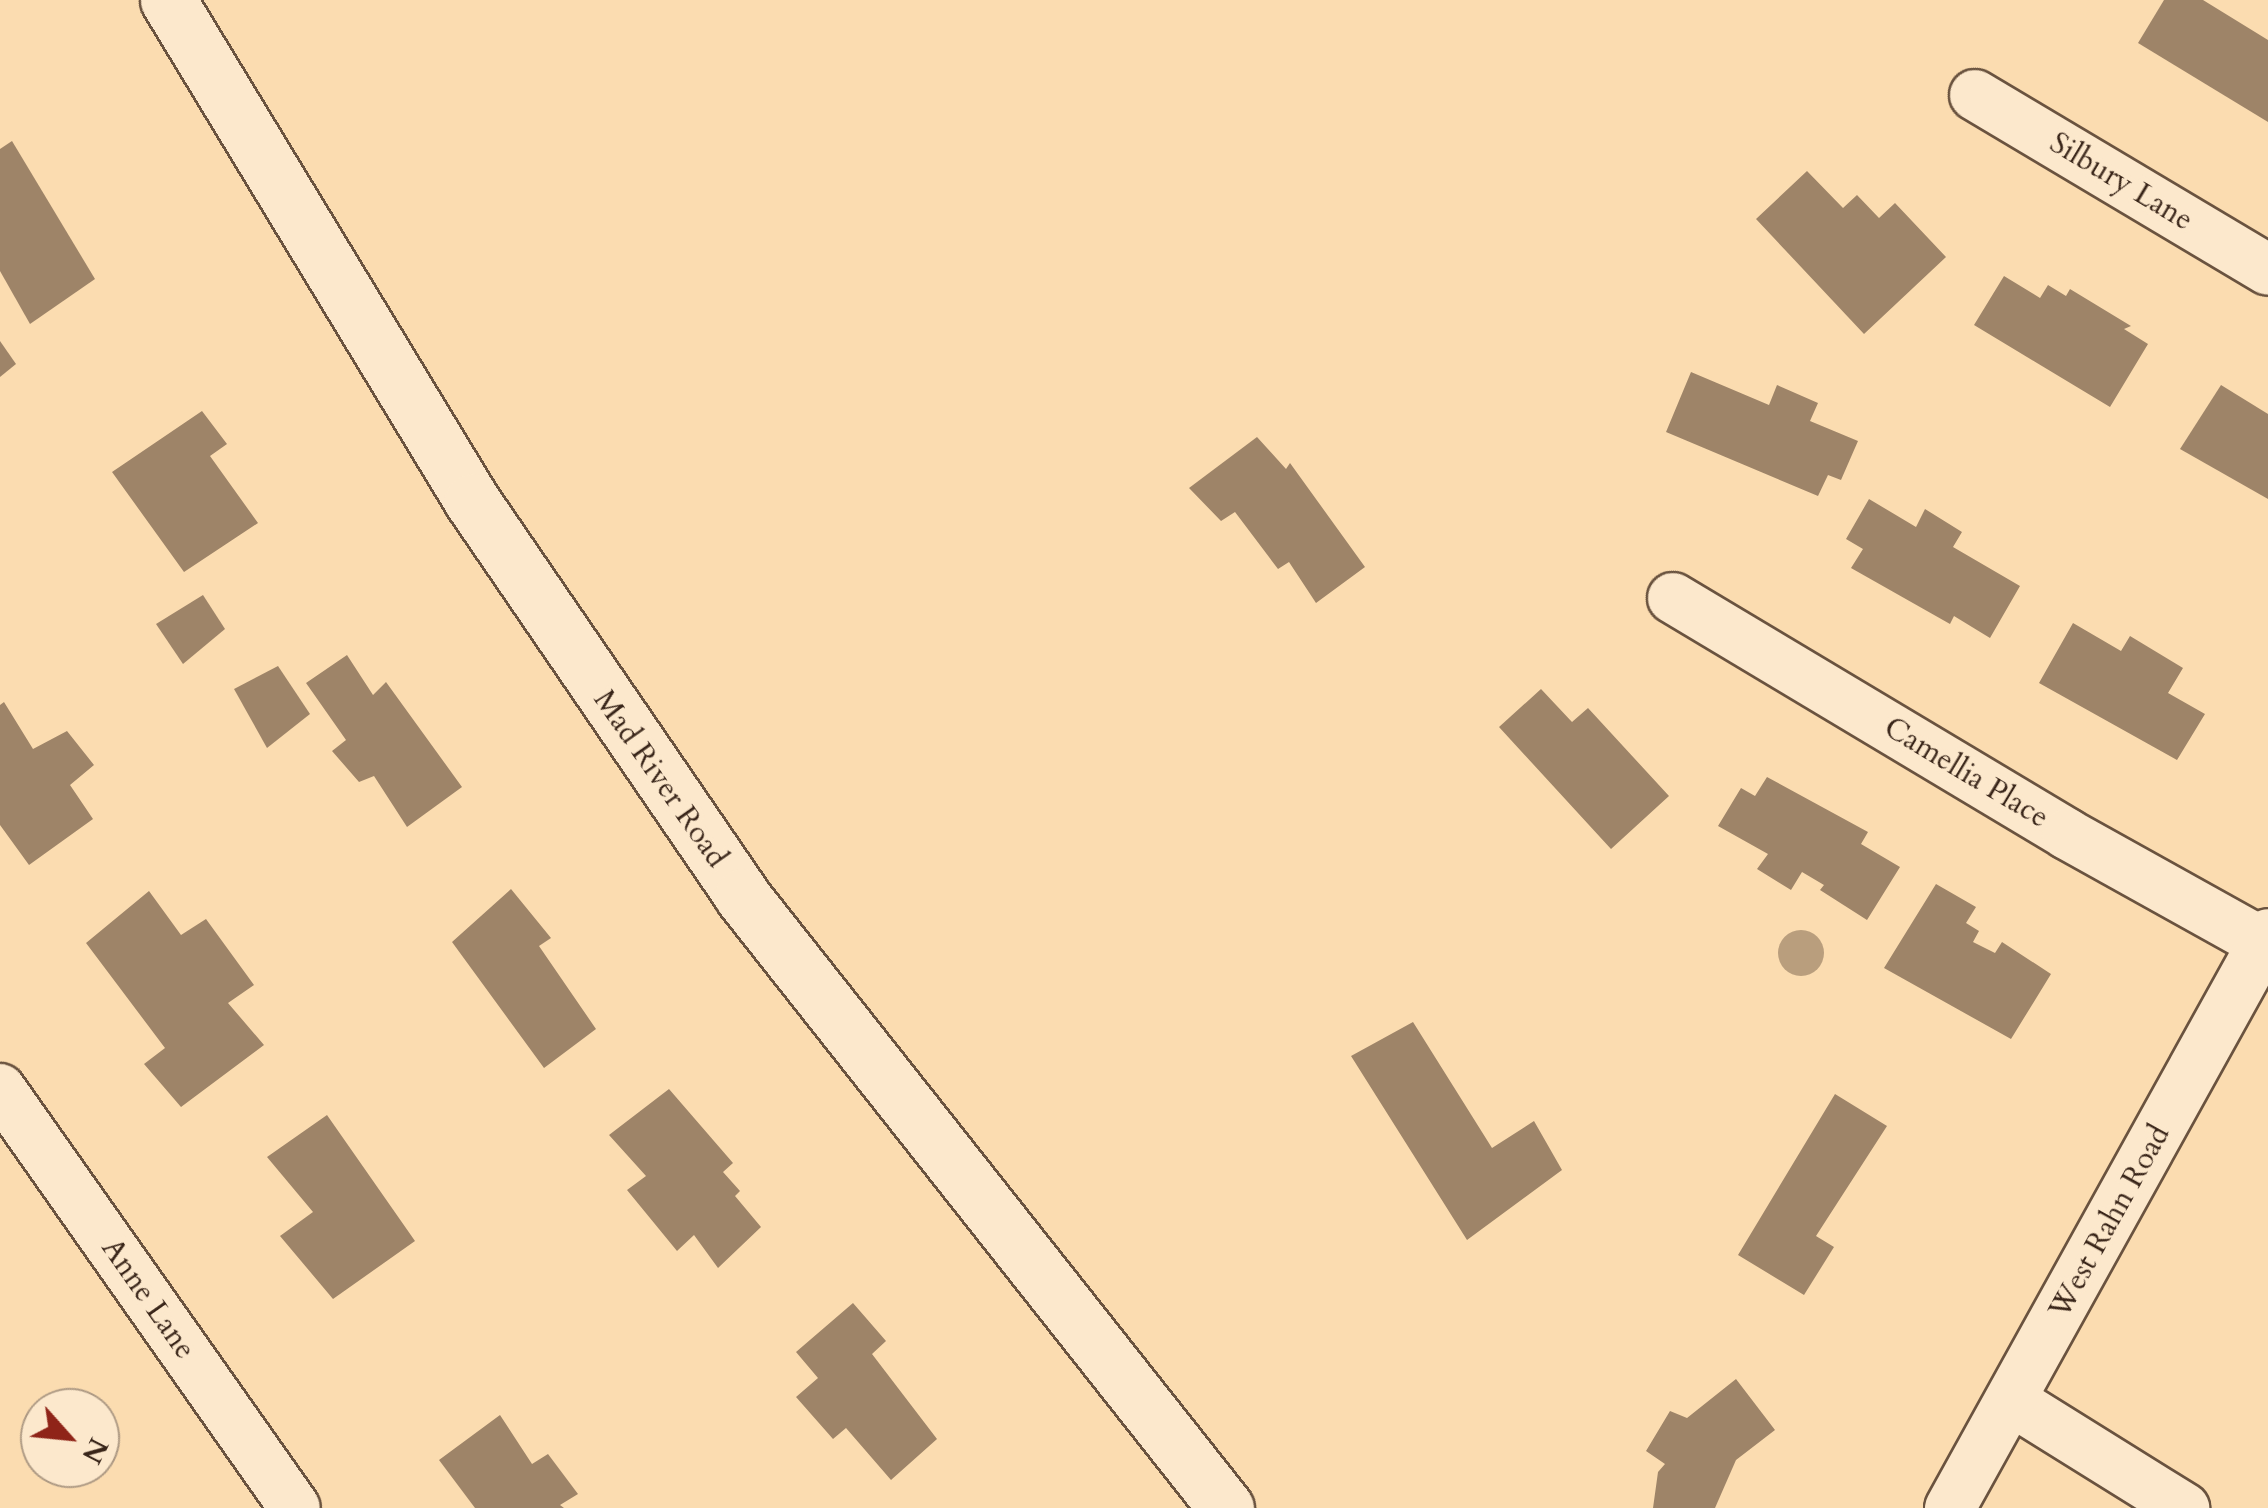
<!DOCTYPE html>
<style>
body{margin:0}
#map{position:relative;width:2268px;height:1508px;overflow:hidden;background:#fbdcb0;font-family:Cardo,serif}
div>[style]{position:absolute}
.water>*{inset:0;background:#b99e7d}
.round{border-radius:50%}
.building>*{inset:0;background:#9e8468}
.roads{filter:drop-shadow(2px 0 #6a533f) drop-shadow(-2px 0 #6a533f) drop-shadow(0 2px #6a533f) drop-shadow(0 -2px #6a533f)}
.street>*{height:50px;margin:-25px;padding:0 25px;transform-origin:25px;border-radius:25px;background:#fce8cc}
.secondary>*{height:55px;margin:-27.5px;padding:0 27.5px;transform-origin:27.5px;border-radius:27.5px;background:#fce8cc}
span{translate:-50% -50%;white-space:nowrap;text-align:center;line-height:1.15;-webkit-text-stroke:9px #fce8cc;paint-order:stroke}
.street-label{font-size:30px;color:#392519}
.north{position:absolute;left:20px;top:1388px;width:100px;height:100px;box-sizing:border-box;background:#fce8cc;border:2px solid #ae9a84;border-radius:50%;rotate:117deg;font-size:28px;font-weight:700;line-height:40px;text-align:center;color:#392519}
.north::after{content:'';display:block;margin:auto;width:35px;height:45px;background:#8f2418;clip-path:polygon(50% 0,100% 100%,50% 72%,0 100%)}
</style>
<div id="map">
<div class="water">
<i class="round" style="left:1778px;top:930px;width:46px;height:46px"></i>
</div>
<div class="building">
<i style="clip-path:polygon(2164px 0,2203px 0,2268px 40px,2268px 122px,2138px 43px)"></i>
<i style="clip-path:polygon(12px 141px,95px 279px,30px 324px,0 271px,0 149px)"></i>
<i style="clip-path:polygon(1807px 171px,1843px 208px,1857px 195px,1879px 218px,1895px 203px,1946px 257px,1864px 334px,1756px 219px)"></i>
<i style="clip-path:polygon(2004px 276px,2040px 298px,2048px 285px,2066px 296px,2070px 289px,2131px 326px,2124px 329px,2148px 344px,2110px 407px,1974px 325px)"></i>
<i style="clip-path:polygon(0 341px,16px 364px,0 377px)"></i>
<i style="clip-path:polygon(1691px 372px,1769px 405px,1777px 385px,1818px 403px,1810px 421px,1858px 441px,1841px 480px,1828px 475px,1818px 496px,1666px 432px)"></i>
<i style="clip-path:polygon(2221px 385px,2268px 414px,2268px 499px,2180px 449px)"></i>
<i style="clip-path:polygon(202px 411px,227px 444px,210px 456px,258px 523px,184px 572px,112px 472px)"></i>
<i style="clip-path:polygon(1257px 437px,1286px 469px,1290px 463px,1365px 567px,1316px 603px,1289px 562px,1278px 569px,1235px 512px,1221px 521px,1189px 488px)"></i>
<i style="clip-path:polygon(1869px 499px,1916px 527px,1925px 509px,1962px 532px,1953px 547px,2020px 586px,1990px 638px,1954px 616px,1950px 624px,1851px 568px,1863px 549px,1846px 539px)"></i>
<i style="clip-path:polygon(203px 595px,225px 629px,183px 664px,156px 624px)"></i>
<i style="clip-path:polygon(2073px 623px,2121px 651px,2130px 636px,2183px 668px,2168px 693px,2205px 714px,2177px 760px,2039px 683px)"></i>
<i style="clip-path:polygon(347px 655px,373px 695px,386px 682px,462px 787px,407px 827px,374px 776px,359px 782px,332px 751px,346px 740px,306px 683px)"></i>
<i style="clip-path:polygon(278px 666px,310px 714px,267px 748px,234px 689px)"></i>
<i style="clip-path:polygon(1541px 689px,1572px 722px,1588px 708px,1669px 796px,1611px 849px,1499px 727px)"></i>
<i style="clip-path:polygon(4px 702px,33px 749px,67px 731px,94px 765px,70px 785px,93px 819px,29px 865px,0 825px,0 705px)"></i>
<i style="clip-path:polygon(1767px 777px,1868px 832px,1861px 844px,1900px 867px,1867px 920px,1820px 890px,1824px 885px,1802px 872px,1791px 890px,1757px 869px,1768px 854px,1718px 826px,1741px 788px,1755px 796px)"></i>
<i style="clip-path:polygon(1936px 884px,1976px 907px,1966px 923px,1979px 931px,1973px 942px,1995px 953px,2002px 942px,2051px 974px,2011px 1039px,1884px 968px)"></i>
<i style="clip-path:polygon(511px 889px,551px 938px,539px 946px,596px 1029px,544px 1068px,452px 942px)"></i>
<i style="clip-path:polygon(149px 891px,181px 935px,206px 919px,254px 985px,228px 1003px,264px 1045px,181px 1107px,144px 1064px,165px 1048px,86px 943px)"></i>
<i style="clip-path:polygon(1413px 1022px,1492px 1148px,1534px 1121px,1562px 1170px,1467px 1240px,1351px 1056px)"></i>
<i style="clip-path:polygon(669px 1089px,733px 1163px,723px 1172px,740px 1191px,735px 1196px,761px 1227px,718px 1268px,694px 1235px,677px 1251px,627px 1190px,646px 1176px,609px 1135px)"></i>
<i style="clip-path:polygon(1835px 1094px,1887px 1126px,1816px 1236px,1834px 1247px,1804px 1295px,1738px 1255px)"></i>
<i style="clip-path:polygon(327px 1115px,415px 1241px,333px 1299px,280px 1236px,313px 1212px,267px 1157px)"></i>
<i style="clip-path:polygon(853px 1303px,886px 1341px,872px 1354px,937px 1439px,891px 1480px,846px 1428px,833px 1439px,796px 1397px,818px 1378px,796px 1352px)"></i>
<i style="clip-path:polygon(1736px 1379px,1775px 1430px,1736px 1460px,1715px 1508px,1653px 1508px,1658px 1472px,1665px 1464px,1646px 1451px,1670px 1411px,1687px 1418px)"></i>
<i style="clip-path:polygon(500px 1415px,532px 1464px,548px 1454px,578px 1494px,560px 1505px,564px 1508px,475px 1508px,439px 1460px)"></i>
</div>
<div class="roads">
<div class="street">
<i style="left:1975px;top:95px;width:341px;rotate:30.8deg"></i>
<i style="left:1673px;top:598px;width:459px;rotate:30.9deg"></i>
<i style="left:2067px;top:834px;width:224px;rotate:29.1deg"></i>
<i style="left:0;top:1089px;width:512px;rotate:54.85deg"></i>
<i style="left:2012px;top:1401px;width:203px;rotate:31.9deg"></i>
<i style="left:1950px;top:1508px;width:656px;rotate:-61.01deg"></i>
</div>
<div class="secondary">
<i style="left:168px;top:0;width:586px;rotate:58.75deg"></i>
<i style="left:472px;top:501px;width:478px;rotate:55.6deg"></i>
<i style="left:742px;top:896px;width:780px;rotate:51.66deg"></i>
</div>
</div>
<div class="street-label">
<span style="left:2121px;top:182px;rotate:31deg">Silbury Lane</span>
<span style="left:1966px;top:773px;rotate:31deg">Camellia Place</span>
<span style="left:660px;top:779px;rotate:55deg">Mad River Road</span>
<span style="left:2110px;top:1222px;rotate:-61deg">West Rahn Road</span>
<span style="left:148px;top:1299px;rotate:55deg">Anne Lane</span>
</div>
<div class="north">N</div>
</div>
